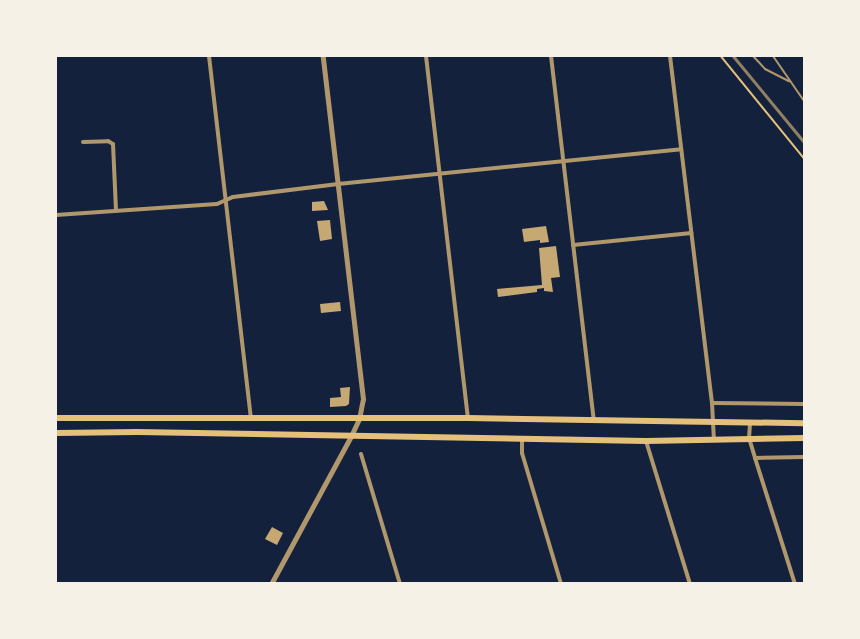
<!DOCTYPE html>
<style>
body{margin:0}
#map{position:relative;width:860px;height:639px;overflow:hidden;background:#14213d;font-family:"Archivo Narrow",sans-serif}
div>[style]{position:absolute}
.building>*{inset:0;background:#c6a872}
.path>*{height:1.5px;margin:-0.75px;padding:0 0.75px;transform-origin:0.75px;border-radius:0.75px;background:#e5c07b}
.service>*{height:2px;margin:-1px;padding:0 1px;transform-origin:1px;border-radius:1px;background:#b1986c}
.minor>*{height:4px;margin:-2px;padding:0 2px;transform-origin:2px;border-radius:2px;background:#b1986c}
.tertiary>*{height:5px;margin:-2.5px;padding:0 2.5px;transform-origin:2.5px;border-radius:2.5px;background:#b1986c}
.primary>*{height:6px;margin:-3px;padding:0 3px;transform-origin:3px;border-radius:3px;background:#e5c07b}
.rail>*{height:3px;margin:-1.5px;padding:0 1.5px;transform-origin:1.5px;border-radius:1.5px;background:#918062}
span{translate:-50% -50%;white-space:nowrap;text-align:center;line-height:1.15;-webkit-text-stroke:4.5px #f6f1e7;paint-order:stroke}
.frame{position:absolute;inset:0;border:57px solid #f6f1e7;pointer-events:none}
</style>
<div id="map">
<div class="building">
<i style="clip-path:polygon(324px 201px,328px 210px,312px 211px,312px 202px)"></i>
<i style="clip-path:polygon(330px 220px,332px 239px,320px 241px,317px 221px)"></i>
<i style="clip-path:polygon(546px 226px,549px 242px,540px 243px,540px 240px,524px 242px,522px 229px)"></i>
<i style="clip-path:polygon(556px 246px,560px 277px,551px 278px,553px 292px,544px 291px,544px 288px,537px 289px,537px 292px,498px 297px,497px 289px,542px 285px,539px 248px)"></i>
<i style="clip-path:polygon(340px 302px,341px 311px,321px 313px,320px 304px)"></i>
<i style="clip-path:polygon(350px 387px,349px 404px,346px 406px,330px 407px,330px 398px,341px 397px,340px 388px)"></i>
<i style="clip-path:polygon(272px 527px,283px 533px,277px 545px,265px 539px)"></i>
</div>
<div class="path">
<i style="left:721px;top:56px;width:132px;rotate:50.9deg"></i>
</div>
<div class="service">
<i style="left:753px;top:56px;width:18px;rotate:47deg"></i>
<i style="left:765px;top:69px;width:27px;rotate:27deg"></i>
<i style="left:773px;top:56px;width:55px;rotate:55.4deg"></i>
</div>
<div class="minor">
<i style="left:209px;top:56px;width:364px;rotate:83.4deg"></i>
<i style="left:426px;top:56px;width:364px;rotate:83.4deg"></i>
<i style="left:551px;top:56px;width:367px;rotate:83.3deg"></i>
<i style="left:670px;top:56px;width:350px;rotate:83.1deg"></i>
<i style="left:712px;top:403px;width:35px;rotate:87deg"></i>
<i style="left:83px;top:142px;width:25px;rotate:-2deg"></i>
<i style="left:108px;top:141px;width:6px;rotate:31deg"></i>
<i style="left:113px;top:144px;width:67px;rotate:87.4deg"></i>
<i style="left:56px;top:215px;width:161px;rotate:-3.9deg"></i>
<i style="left:217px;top:204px;width:17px;rotate:-24deg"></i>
<i style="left:233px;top:197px;width:106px;rotate:-7.1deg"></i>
<i style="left:338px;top:184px;width:345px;rotate:-5.8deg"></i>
<i style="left:573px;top:245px;width:119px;rotate:-5.8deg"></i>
<i style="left:712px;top:403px;width:92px;rotate:0.6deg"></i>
<i style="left:750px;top:424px;width:14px;rotate:94deg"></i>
<i style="left:749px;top:438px;width:21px;rotate:73deg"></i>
<i style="left:755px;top:458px;width:132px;rotate:72.4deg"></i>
<i style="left:522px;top:440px;width:13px;rotate:90deg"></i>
<i style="left:522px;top:453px;width:137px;rotate:73.4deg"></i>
<i style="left:646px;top:441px;width:150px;rotate:72.9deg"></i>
<i style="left:361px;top:454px;width:136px;rotate:73.3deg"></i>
<i style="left:755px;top:458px;width:49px;rotate:-1.2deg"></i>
</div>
<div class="tertiary">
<i style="left:271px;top:584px;width:168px;rotate:-61.6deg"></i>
<i style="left:351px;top:436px;width:19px;rotate:-65deg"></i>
<i style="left:359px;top:419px;width:20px;rotate:-79deg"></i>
<i style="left:363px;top:399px;width:345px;rotate:-96.7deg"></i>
</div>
<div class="primary">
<i style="left:56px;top:418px;width:412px"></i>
<i style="left:468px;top:418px;width:336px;rotate:0.9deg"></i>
<i style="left:56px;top:433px;width:81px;rotate:-0.7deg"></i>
<i style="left:137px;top:432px;width:509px;rotate:1.01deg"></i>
<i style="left:646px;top:441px;width:158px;rotate:-1.1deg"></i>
</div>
<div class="rail">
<i style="left:733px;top:56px;width:112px;rotate:50.5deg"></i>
</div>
<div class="frame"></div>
</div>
